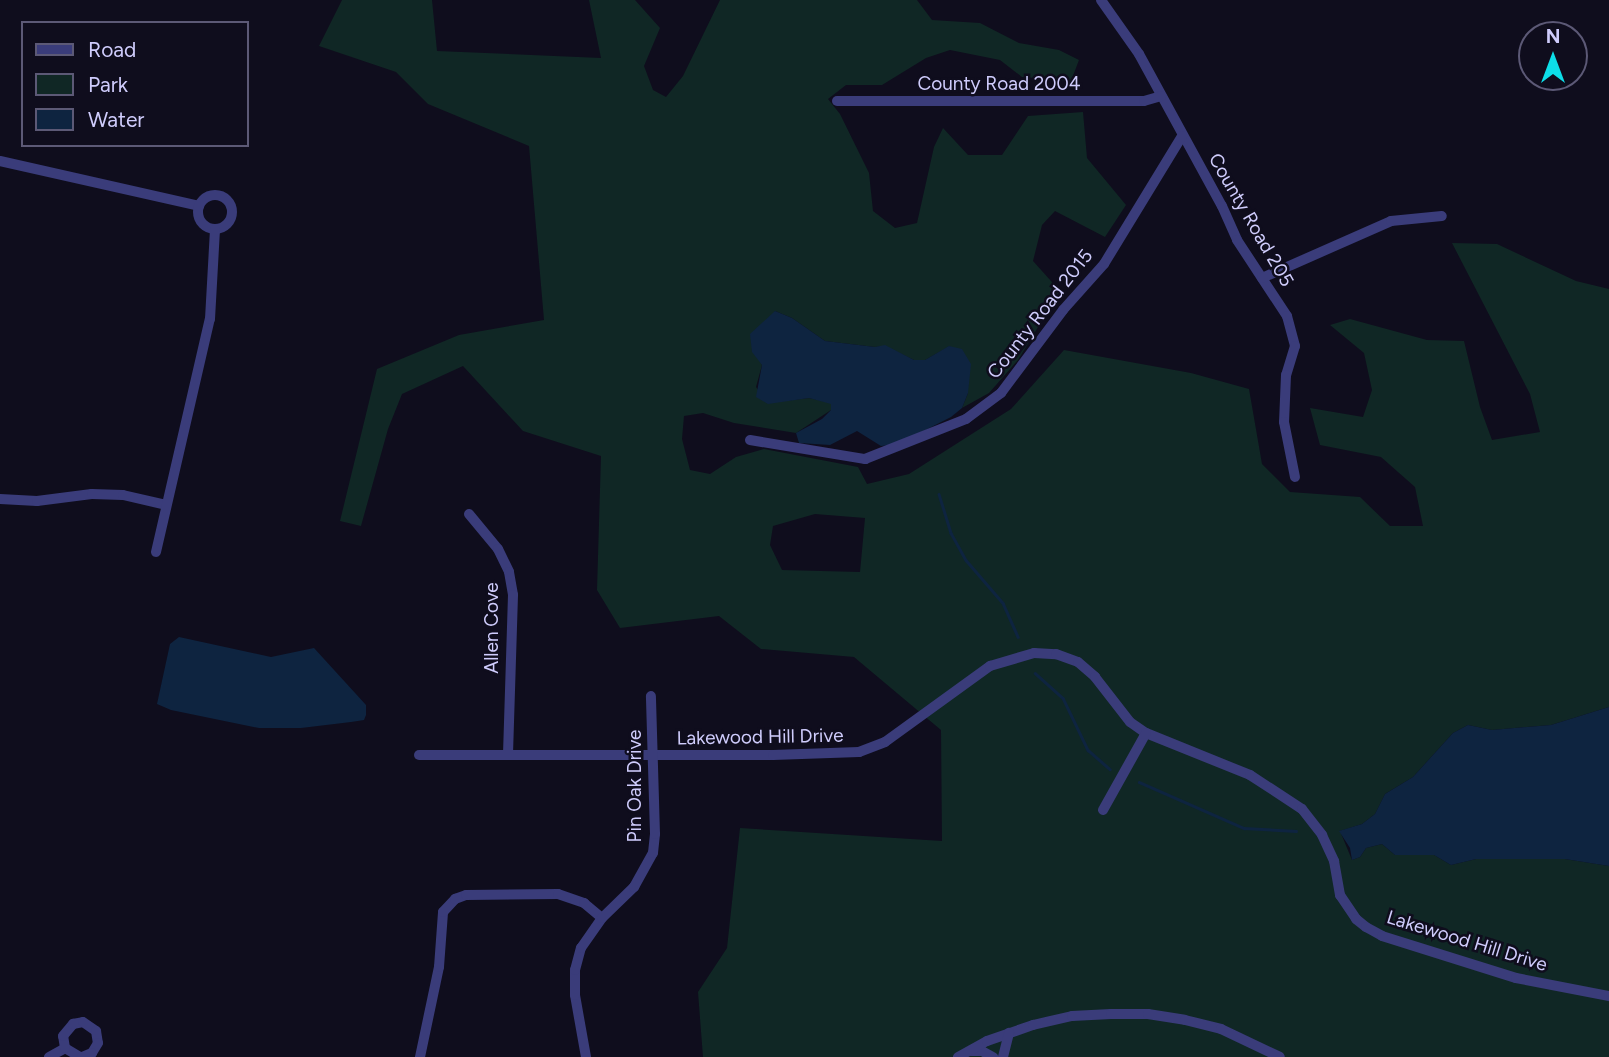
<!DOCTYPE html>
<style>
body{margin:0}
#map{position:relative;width:1609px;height:1057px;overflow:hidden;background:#0f0d1d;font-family:Figtree,sans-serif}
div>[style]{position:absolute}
.green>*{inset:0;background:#102725}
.water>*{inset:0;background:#0e2440}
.stream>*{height:2.5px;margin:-1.25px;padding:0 1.25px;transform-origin:1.25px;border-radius:1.25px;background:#0e2440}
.street>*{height:10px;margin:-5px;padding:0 5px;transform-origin:5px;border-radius:5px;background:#3a3c7a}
.street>.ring{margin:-5px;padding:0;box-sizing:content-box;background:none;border:10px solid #3a3c7a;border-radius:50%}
span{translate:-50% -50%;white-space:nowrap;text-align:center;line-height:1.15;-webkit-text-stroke:5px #0f0d1d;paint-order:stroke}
.street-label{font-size:19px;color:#cfccfc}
.legend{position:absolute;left:21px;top:21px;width:228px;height:126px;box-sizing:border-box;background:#0f0d1d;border:2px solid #5c5976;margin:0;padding:9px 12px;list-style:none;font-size:21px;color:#cfccfc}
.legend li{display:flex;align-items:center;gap:14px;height:35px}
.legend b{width:35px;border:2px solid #5c5976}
.north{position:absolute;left:1518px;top:21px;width:70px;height:70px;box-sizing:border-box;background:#0f0d1d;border:2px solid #5c5976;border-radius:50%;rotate:0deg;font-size:19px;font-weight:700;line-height:28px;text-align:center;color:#cfccfc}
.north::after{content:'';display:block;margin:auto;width:24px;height:32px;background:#0ddee8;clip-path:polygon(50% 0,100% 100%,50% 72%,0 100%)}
</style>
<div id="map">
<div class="green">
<i style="clip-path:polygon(evenodd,342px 0,432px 0,437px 51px,601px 58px,589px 0,635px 0,660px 28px,644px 66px,653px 90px,666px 97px,683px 76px,720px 0,917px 0,932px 20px,980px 23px,1019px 43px,1059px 50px,1079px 60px,1071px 81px,1022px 77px,1000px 60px,950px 50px,926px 58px,882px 85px,846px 85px,828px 99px,840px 114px,869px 173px,873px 211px,895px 228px,917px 223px,934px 147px,943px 128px,968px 155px,1002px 155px,1028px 116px,1083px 112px,1087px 158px,1126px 205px,1105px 237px,1055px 211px,1042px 225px,1033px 261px,1060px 291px,1018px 360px,989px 393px,962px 408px,968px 393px,950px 346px,925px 360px,914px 360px,885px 346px,875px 347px,825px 341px,792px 318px,775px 311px,758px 357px,762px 365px,756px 387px,768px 403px,809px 398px,831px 403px,831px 410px,796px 433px,734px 423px,703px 413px,684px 416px,682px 439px,690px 470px,710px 474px,736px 457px,764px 449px,858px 467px,867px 484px,909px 474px,1011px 409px,1064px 350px,1191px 373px,1249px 389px,1262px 464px,1290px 492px,1360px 497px,1390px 526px,1423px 526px,1415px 487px,1381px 457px,1320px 445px,1310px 408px,1363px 417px,1372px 390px,1364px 353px,1330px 325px,1350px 319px,1427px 340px,1464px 341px,1480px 407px,1492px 440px,1540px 432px,1530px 394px,1452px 243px,1497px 244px,1576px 281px,1609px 289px,1609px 707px,1551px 725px,1492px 730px,1468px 725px,1453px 733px,1413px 777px,1385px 794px,1375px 814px,1362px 824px,1340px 831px,1352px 860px,1360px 857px,1366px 848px,1382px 844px,1395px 855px,1434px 855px,1451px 865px,1476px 859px,1565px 859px,1609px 866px,1609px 1057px,703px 1057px,698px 992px,727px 948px,740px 828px,942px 841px,941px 730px,854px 657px,761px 649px,719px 616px,620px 628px,597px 590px,601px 456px,523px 431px,463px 366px,402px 394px,388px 429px,361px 526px,340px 521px,377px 369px,459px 335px,544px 320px,529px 146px,428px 104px,396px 72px,319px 46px,342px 0,815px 514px,865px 518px,860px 572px,782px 570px,770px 545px,773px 526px,815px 514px)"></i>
</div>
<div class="water">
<i style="clip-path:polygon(775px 311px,792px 318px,825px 341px,875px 347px,885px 345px,914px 360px,925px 360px,949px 346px,962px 349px,971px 364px,968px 393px,962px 408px,951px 417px,898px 444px,881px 446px,857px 431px,830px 445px,799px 443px,796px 433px,822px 419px,831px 410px,831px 404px,809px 398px,768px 404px,756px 397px,762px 365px,752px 352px,750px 334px)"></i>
<i style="clip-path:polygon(179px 637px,271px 657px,314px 648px,366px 705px,366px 715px,364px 720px,351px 722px,301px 728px,259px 728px,171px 710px,157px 704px,170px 644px)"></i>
<i style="clip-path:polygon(1609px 707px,1609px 866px,1565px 859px,1476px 859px,1451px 865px,1434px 855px,1395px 855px,1382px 844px,1366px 848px,1360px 857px,1352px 860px,1350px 848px,1339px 831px,1362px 824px,1375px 814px,1385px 794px,1413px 777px,1453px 733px,1468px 725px,1492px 730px,1551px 725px)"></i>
</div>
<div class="stream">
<i style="left:939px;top:494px;width:41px;rotate:72.9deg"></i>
<i style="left:951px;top:533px;width:31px;rotate:61deg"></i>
<i style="left:966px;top:560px;width:57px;rotate:49.3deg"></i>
<i style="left:1003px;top:603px;width:37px;rotate:66deg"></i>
<i style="left:1035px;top:673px;width:38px;rotate:42deg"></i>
<i style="left:1063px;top:698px;width:58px;rotate:64.3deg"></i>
<i style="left:1088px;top:750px;width:29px;rotate:41deg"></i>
<i style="left:1139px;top:782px;width:115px;rotate:23.7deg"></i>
<i style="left:1244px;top:828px;width:52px;rotate:3.3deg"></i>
</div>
<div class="street">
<i style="left:1101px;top:0;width:66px;rotate:54.9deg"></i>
<i style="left:1139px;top:54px;width:173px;rotate:61.4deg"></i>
<i style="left:1222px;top:206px;width:37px;rotate:66deg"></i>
<i style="left:1237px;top:240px;width:91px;rotate:56.7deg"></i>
<i style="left:1287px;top:316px;width:31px;rotate:75deg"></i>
<i style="left:1295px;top:346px;width:30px;rotate:107deg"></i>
<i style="left:1286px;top:375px;width:47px;rotate:92.4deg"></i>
<i style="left:1284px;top:422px;width:56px;rotate:78.7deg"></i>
<i style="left:837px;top:101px;width:307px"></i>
<i style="left:1144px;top:101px;width:18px;rotate:-16deg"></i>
<i style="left:0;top:161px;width:204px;rotate:12.7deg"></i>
<i class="ring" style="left:198px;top:195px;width:24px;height:24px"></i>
<i style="left:1262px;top:278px;width:141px;rotate:-23.8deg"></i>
<i style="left:1391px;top:221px;width:51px;rotate:-5.6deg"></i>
<i style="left:750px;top:440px;width:117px;rotate:9.4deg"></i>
<i style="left:865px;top:459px;width:109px;rotate:-21.6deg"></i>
<i style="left:966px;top:419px;width:44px;rotate:-36.6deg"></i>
<i style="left:1001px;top:393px;width:104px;rotate:-53.2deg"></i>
<i style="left:1063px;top:310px;width:62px;rotate:-48.3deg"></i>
<i style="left:1104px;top:264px;width:150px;rotate:-58.6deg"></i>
<i style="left:0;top:499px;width:37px;rotate:3deg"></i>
<i style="left:37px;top:501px;width:55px;rotate:-7.3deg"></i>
<i style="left:92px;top:494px;width:31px;rotate:2deg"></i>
<i style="left:123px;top:495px;width:44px;rotate:13.1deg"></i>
<i style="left:469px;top:514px;width:45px;rotate:50.4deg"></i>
<i style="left:498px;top:549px;width:25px;rotate:64deg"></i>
<i style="left:509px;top:572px;width:23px;rotate:80deg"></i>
<i style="left:513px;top:595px;width:160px;rotate:91.8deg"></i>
<i style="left:156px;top:552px;width:239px;rotate:-77deg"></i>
<i style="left:210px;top:319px;width:90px;rotate:-86.8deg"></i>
<i style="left:419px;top:755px;width:354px"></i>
<i style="left:773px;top:755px;width:86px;rotate:-2deg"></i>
<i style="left:859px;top:752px;width:28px;rotate:-21deg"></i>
<i style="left:885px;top:742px;width:130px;rotate:-35.9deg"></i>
<i style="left:990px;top:666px;width:46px;rotate:-16.5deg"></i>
<i style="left:1034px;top:653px;width:22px;rotate:3deg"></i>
<i style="left:1056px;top:654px;width:23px;rotate:20deg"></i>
<i style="left:1078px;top:662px;width:23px;rotate:41deg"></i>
<i style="left:1095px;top:677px;width:57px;rotate:52.1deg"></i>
<i style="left:1130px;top:722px;width:19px;rotate:35deg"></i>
<i style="left:1146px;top:733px;width:112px;rotate:22deg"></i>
<i style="left:1250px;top:775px;width:62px;rotate:33.2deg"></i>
<i style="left:1302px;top:809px;width:33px;rotate:52deg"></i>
<i style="left:1322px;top:835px;width:29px;rotate:65deg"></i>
<i style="left:1334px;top:861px;width:35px;rotate:80deg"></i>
<i style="left:1340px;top:895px;width:29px;rotate:56deg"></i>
<i style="left:1356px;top:919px;width:13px;rotate:39deg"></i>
<i style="left:1366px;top:927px;width:18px;rotate:29deg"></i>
<i style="left:1382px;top:936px;width:140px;rotate:17.4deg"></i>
<i style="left:1516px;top:978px;width:95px;rotate:11deg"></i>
<i style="left:1103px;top:810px;width:88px;rotate:-60.8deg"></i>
<i style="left:971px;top:1051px;width:11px"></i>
<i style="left:982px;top:1051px;width:13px;rotate:29deg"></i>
<i style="left:49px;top:1057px;width:18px;rotate:-29deg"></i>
<i style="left:80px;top:1057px;width:17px;rotate:-149deg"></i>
<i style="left:65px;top:1048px;width:12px;rotate:-99deg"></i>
<i style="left:63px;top:1036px;width:16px;rotate:-50deg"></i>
<i style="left:73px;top:1024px;width:10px;rotate:-11deg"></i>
<i style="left:83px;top:1022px;width:16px;rotate:35deg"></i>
<i style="left:96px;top:1031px;width:12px;rotate:81deg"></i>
<i style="left:98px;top:1043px;width:12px;rotate:121deg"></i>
<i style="left:92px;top:1053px;width:11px;rotate:158deg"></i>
<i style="left:420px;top:1057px;width:92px;rotate:-78.1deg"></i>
<i style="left:439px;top:967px;width:55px;rotate:-85.8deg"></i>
<i style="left:443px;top:912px;width:18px;rotate:-47deg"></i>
<i style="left:455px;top:899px;width:12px;rotate:-20deg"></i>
<i style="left:466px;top:895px;width:92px;rotate:-0.6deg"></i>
<i style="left:558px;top:894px;width:28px;rotate:19deg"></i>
<i style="left:584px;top:903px;width:23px;rotate:40deg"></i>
<i style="left:586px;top:1057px;width:63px;rotate:-100.1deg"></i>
<i style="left:575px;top:995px;width:25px;rotate:-90deg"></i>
<i style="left:575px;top:970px;width:23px;rotate:-75deg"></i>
<i style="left:581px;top:948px;width:37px;rotate:-55deg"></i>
<i style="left:602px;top:918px;width:45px;rotate:-44.1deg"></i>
<i style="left:634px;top:887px;width:39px;rotate:-61deg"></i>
<i style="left:653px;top:853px;width:19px;rotate:-84deg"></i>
<i style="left:655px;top:834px;width:138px;rotate:-91.7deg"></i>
<i style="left:958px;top:1057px;width:33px;rotate:-29deg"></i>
<i style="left:987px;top:1041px;width:49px;rotate:-19.2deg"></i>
<i style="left:1033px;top:1025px;width:40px;rotate:-13deg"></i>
<i style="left:1072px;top:1016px;width:39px;rotate:-3deg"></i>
<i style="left:1111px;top:1014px;width:37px"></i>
<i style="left:1148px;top:1014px;width:37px;rotate:9deg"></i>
<i style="left:1185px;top:1020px;width:37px;rotate:14deg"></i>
<i style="left:1221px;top:1029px;width:65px;rotate:25.4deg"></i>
<i style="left:1003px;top:1057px;width:25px;rotate:-76deg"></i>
</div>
<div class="street-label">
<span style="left:999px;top:84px">County Road 2004</span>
<span style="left:1251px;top:220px;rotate:60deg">County Road 205</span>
<span style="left:1040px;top:314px;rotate:-52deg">County Road 2015</span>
<span style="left:492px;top:628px;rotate:-90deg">Allen Cove</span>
<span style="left:760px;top:737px;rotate:-1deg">Lakewood Hill Drive</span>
<span style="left:635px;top:786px;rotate:-90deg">Pin Oak Drive</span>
<span style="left:1467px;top:941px;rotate:17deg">Lakewood Hill Drive</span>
</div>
<ul class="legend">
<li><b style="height:9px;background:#3a3c7a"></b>Road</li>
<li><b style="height:19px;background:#102725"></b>Park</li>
<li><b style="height:19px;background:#0e2440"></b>Water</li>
</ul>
<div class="north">N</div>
</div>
